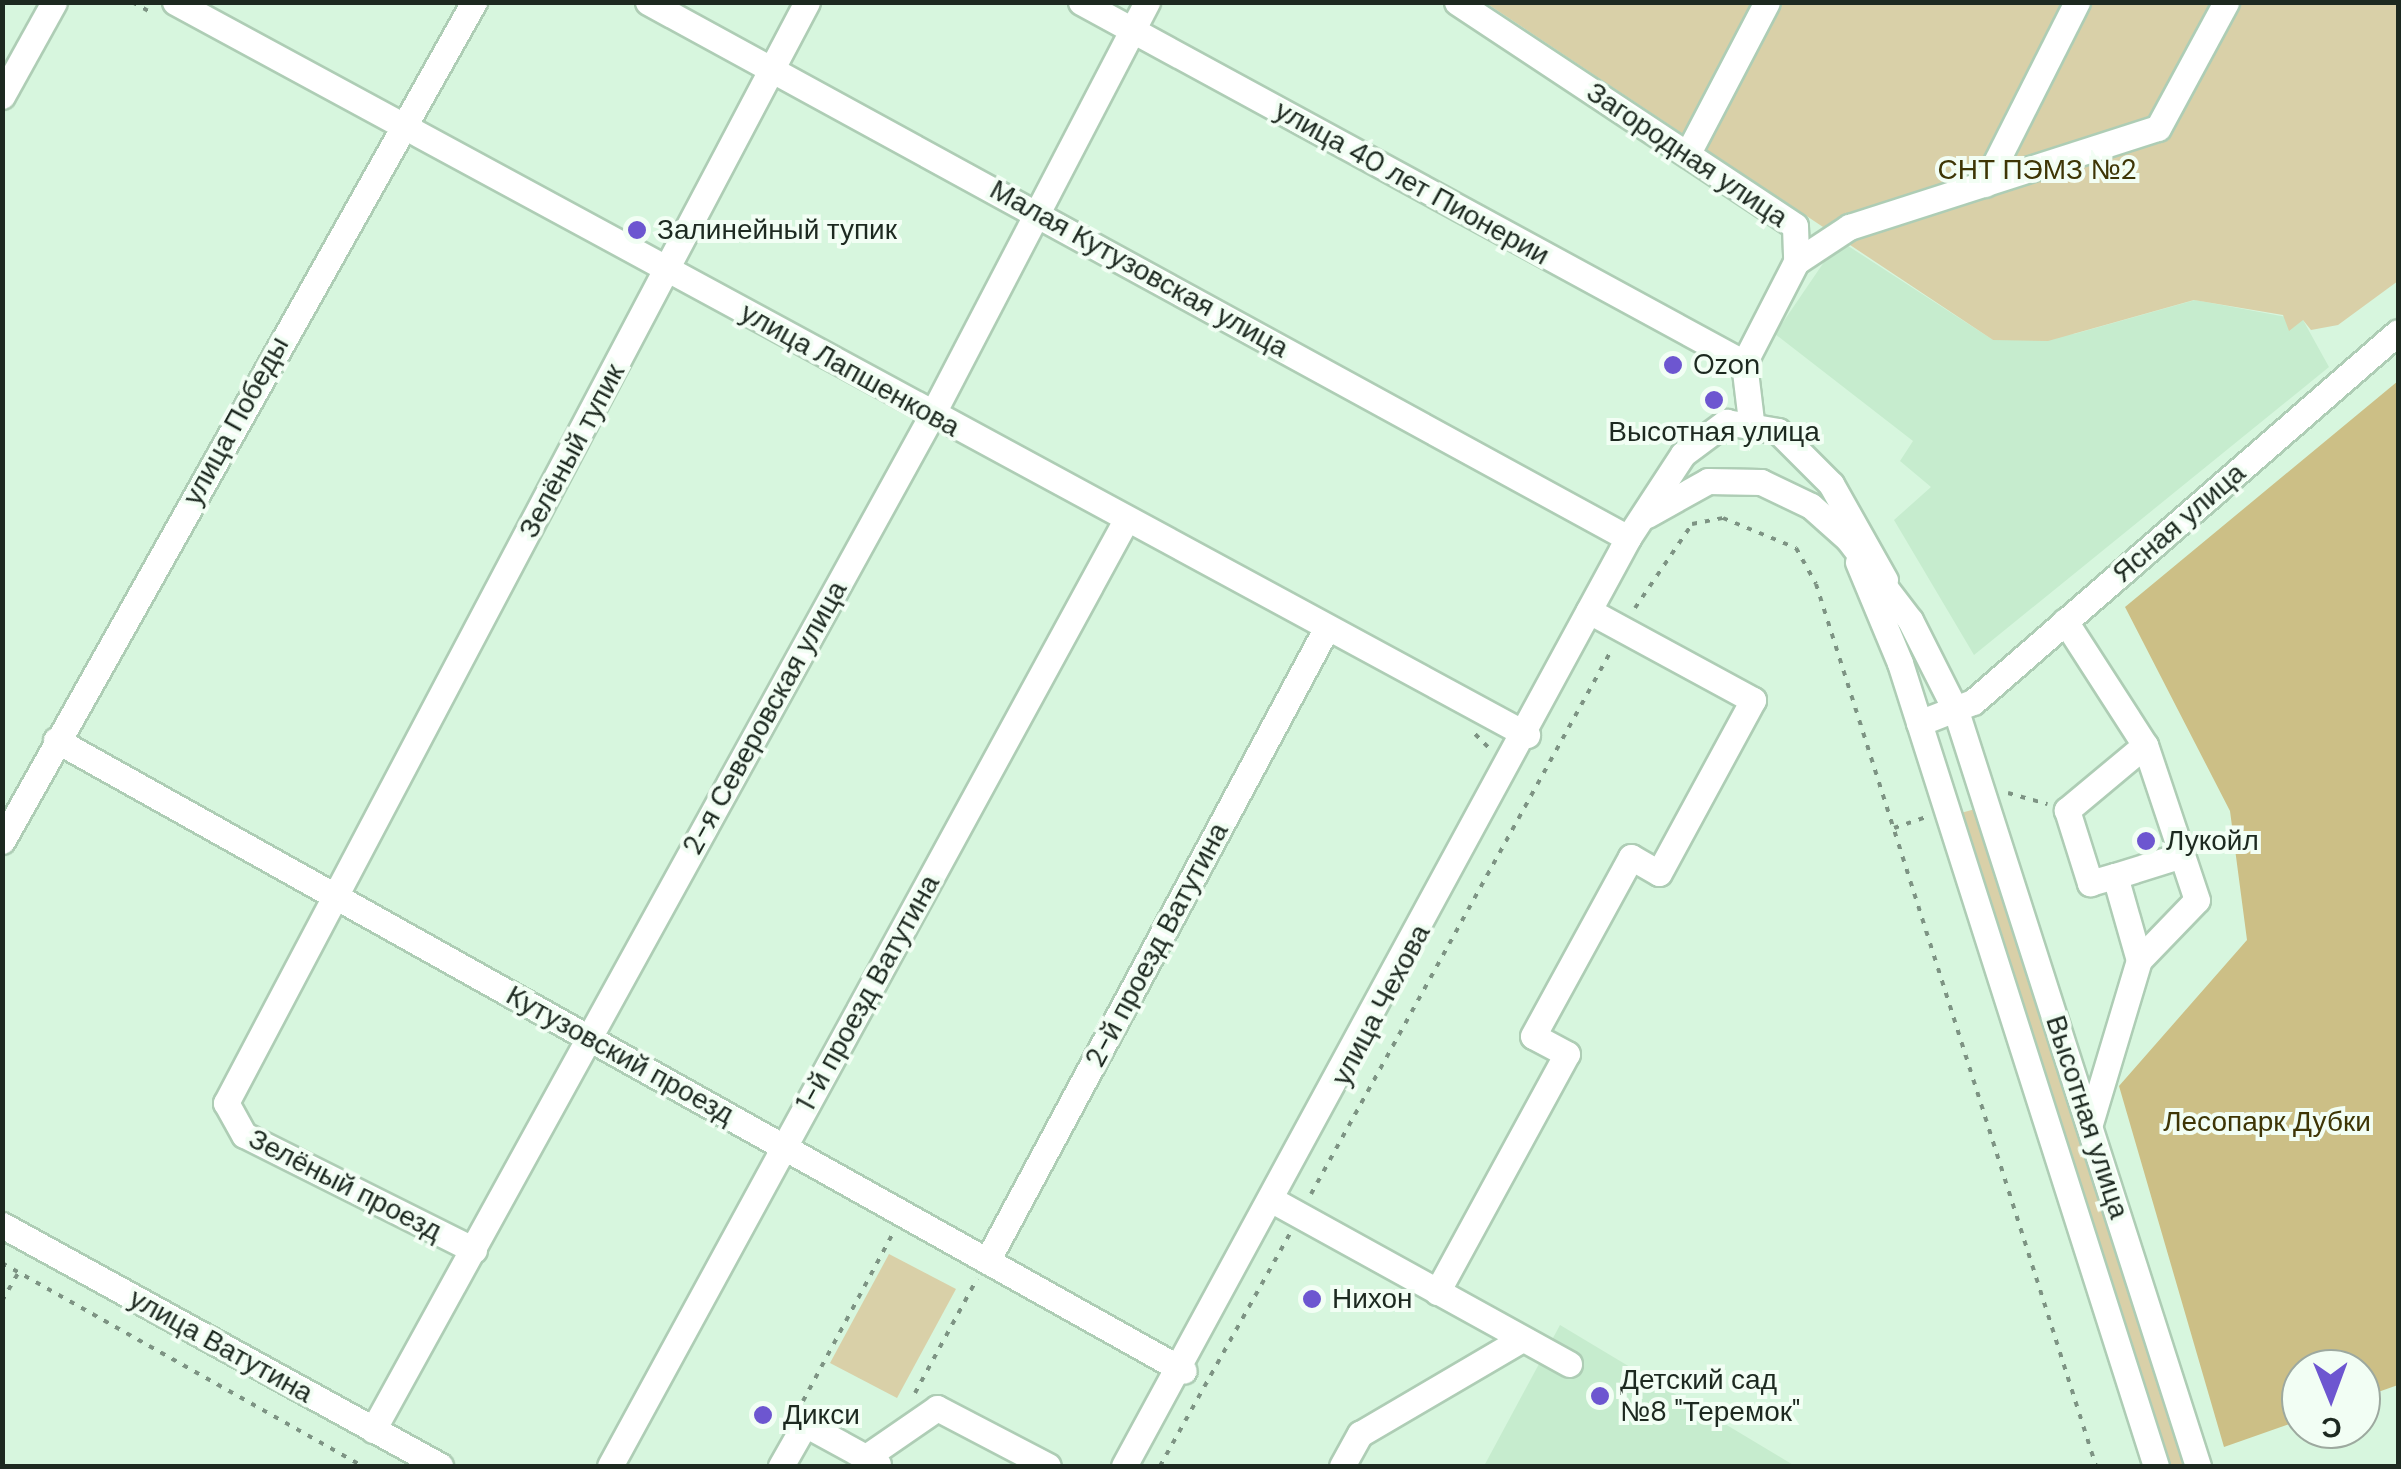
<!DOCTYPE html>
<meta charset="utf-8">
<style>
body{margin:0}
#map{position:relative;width:2401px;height:1469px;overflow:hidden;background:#d7f6de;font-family:"DM Sans",sans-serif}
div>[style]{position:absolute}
.built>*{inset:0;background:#c6ecce}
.green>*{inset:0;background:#d9d0a8}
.forest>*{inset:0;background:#ccbf86}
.path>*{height:4px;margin-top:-2px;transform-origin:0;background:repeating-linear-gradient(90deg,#7d9383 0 5px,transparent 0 13px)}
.roads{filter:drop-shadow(2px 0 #aecdb5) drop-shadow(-2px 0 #aecdb5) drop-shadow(0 2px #aecdb5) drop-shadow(0 -2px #aecdb5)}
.minor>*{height:25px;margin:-12.5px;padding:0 12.5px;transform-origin:12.5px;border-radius:12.5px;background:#fff}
.dots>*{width:28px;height:28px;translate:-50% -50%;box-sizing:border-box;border:5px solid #f2fef4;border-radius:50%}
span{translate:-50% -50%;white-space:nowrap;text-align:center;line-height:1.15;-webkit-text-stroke:8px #f2fef4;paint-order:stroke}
.street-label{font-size:28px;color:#1d2920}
.park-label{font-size:28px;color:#3e3505}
.poi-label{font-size:28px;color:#1d2920}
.left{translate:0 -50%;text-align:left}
.frame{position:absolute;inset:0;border:5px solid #1d2920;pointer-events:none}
.north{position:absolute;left:2281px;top:1349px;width:100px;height:100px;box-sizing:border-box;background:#f2fef4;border:2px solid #9da99f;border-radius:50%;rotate:179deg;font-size:28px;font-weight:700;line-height:40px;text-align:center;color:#1d2920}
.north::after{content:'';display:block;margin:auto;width:35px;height:45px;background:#6d56d0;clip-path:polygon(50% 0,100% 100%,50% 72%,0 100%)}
</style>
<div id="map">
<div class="built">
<i style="clip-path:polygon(1839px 240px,1993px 340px,2074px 334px,2195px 300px,2303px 320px,2329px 367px,1974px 655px,1894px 520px,1931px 487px,1900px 461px,1913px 441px,1775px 334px)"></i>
<i style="clip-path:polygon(1560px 1325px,1795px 1466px,1484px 1466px)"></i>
</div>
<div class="green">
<i style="clip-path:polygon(1486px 3px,2398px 3px,2398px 281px,2338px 325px,2311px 330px,2303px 320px,2289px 331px,2283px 315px,2194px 300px,2048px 341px,1993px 340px)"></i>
<i style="clip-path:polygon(1975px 809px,2186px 1466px,2170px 1466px,1961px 813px)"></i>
<i style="clip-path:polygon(889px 1254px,956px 1289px,897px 1398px,830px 1363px)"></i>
</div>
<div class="forest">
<i style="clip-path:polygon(2398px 381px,2398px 1385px,2361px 1398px,2361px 1369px,2301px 1369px,2301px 1420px,2224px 1447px,2119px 1086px,2247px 940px,2230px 811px,2125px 607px)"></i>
</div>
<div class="path">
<i style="left:132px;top:2px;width:25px;rotate:29deg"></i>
<i style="left:1635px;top:608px;width:102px;rotate:-55.8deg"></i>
<i style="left:1692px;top:524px;width:32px;rotate:-11deg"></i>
<i style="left:1723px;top:518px;width:79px;rotate:22.3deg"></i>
<i style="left:1796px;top:548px;width:41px;rotate:60.9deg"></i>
<i style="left:1816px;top:584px;width:925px;rotate:72.39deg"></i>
<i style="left:1475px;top:734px;width:21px;rotate:45deg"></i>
<i style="left:2008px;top:793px;width:41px;rotate:15.8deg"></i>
<i style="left:1894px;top:828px;width:36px;rotate:-19deg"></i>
<i style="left:1311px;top:1194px;width:620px;rotate:-61.08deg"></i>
<i style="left:2px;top:1263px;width:414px;rotate:29.4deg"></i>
<i style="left:2px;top:1301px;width:34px;rotate:-60deg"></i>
<i style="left:915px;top:1393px;width:130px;rotate:-61.5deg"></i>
<i style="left:803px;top:1401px;width:191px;rotate:-61.8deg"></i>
<i style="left:1160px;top:1466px;width:267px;rotate:-60.8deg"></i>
</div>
<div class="roads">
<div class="minor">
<i style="left:175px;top:2px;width:1538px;rotate:28.46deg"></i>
<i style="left:648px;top:2px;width:1117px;rotate:28.68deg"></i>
<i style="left:1081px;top:2px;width:755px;rotate:28.57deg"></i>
<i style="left:1457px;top:2px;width:405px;rotate:33.5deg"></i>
<i style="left:1795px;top:226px;width:36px;rotate:88deg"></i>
<i style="left:1796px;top:262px;width:114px;rotate:117.2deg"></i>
<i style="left:1744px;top:363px;width:58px;rotate:83.1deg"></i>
<i style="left:2px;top:96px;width:107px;rotate:-61deg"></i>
<i style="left:1688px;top:153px;width:170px;rotate:-62.4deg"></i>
<i style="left:1985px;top:184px;width:204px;rotate:-63.2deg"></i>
<i style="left:1796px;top:262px;width:64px;rotate:-33.4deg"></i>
<i style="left:1849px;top:227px;width:324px;rotate:-17.8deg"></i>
<i style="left:2158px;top:128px;width:143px;rotate:-61.6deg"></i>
<i style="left:1647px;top:515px;width:70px;rotate:-29.1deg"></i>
<i style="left:1708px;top:481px;width:53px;rotate:1.1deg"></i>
<i style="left:1761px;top:482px;width:55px;rotate:25.6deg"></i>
<i style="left:1811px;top:506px;width:50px;rotate:41.7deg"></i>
<i style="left:1848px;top:539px;width:102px;rotate:52.6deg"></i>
<i style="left:1910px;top:620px;width:102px;rotate:63.2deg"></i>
<i style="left:1956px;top:711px;width:793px;rotate:72.23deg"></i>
<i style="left:1858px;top:562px;width:109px;rotate:67.4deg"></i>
<i style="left:1900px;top:663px;width:843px;rotate:72.32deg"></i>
<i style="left:2065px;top:621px;width:148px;rotate:57.2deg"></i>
<i style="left:2145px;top:745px;width:102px;rotate:140.2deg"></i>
<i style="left:2067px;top:810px;width:77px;rotate:72.5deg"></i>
<i style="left:2090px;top:883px;width:26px;rotate:-16deg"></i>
<i style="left:2115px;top:876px;width:87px;rotate:74.1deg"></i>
<i style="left:2139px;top:960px;width:170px;rotate:106.7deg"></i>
<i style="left:1919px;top:723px;width:58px;rotate:-21.3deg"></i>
<i style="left:1973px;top:702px;width:563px;rotate:-41.04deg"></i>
<i style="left:56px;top:740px;width:1292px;rotate:29.22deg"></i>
<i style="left:2px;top:841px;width:963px;rotate:-60.64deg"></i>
<i style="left:2115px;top:876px;width:70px;rotate:-17.4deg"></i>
<i style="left:2139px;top:960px;width:83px;rotate:-46deg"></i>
<i style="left:2197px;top:900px;width:163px;rotate:-108.5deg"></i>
<i style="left:1274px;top:1201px;width:337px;rotate:28.9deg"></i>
<i style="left:2px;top:1225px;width:500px;rotate:28.8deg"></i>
<i style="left:474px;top:1250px;width:257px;rotate:-153.4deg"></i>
<i style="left:244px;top:1135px;width:37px;rotate:-119deg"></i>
<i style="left:226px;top:1103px;width:1245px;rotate:-62.18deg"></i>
<i style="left:987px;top:1261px;width:717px;rotate:-61.79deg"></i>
<i style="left:1437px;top:1292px;width:271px;rotate:-61.4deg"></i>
<i style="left:1567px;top:1054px;width:38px;rotate:-152deg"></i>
<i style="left:1533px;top:1036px;width:204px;rotate:-61.3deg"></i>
<i style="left:1631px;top:857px;width:32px;rotate:30deg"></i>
<i style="left:1659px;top:873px;width:197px;rotate:-61.5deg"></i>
<i style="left:1753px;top:700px;width:187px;rotate:-151.5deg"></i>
<i style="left:373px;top:1430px;width:1159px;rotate:-61.16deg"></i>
<i style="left:932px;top:415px;width:466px;rotate:-62.5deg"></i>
<i style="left:866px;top:1457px;width:86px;rotate:-34.6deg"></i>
<i style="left:937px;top:1408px;width:125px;rotate:27.6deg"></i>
<i style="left:610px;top:1466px;width:1078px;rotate:-61.39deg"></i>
<i style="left:781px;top:1466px;width:48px;rotate:-60.3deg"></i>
<i style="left:805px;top:1424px;width:83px;rotate:28.7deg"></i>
<i style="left:1124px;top:1466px;width:1056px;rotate:-61.49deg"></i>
<i style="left:1628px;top:538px;width:100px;rotate:-56.8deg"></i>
<i style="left:1683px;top:454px;width:54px;rotate:-36.7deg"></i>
<i style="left:1726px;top:422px;width:53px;rotate:9.8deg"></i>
<i style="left:1778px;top:431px;width:75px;rotate:45deg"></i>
<i style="left:1831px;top:484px;width:110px;rotate:60.6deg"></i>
<i style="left:1342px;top:1466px;width:37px;rotate:-61deg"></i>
<i style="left:1360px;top:1434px;width:188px;rotate:-30.4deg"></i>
</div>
</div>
<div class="dots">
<i style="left:637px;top:230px;background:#6d56d0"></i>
<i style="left:1673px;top:365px;background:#6d56d0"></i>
<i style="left:1714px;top:400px;background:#6d56d0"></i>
<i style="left:2146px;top:841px;background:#6d56d0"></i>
<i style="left:1312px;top:1299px;background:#6d56d0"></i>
<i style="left:1600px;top:1396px;background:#6d56d0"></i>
<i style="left:763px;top:1415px;background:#6d56d0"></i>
</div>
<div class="street-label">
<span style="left:1687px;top:155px;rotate:34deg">Загородная улица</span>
<span style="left:1412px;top:183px;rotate:29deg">улица 40 лет Пионерии</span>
<span style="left:1139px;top:269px;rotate:29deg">Малая Кутузовская улица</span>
<span style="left:850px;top:370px;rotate:29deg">улица Лапшенкова</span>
<span style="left:236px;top:421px;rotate:-61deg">улица Победы</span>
<span style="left:572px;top:451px;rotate:-62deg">Зелёный тупик</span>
<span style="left:2179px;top:523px;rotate:-41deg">Ясная улица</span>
<span style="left:765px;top:718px;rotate:-61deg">2-я Северовская улица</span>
<span style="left:1157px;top:945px;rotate:-62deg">2-й проезд Ватутина</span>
<span style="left:868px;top:993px;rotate:-61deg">1-й проезд Ватутина</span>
<span style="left:1381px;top:1005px;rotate:-62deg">улица Чехова</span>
<span style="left:620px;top:1055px;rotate:29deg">Кутузовский проезд</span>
<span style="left:2087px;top:1117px;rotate:72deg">Высотная улица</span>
<span style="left:345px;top:1185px;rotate:27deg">Зелёный проезд</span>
<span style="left:221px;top:1346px;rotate:29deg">улица Ватутина</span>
</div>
<div class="park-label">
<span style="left:2037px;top:170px">СНТ ПЭМЗ №2</span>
<span style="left:2267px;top:1122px">Лесопарк Дубки</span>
</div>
<div class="poi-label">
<span class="left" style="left:657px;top:230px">Залинейный тупик</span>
<span class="left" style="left:1693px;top:365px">Ozon</span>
<span style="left:1714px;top:432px">Высотная улица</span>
<span class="left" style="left:2166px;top:841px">Лукойл</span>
<span class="left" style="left:1332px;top:1299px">Нихон</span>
<span class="left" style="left:1620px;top:1396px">Детский сад<br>№8 "Теремок"</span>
<span class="left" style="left:783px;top:1415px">Дикси</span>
</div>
<div class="frame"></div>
<div class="north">С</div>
</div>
